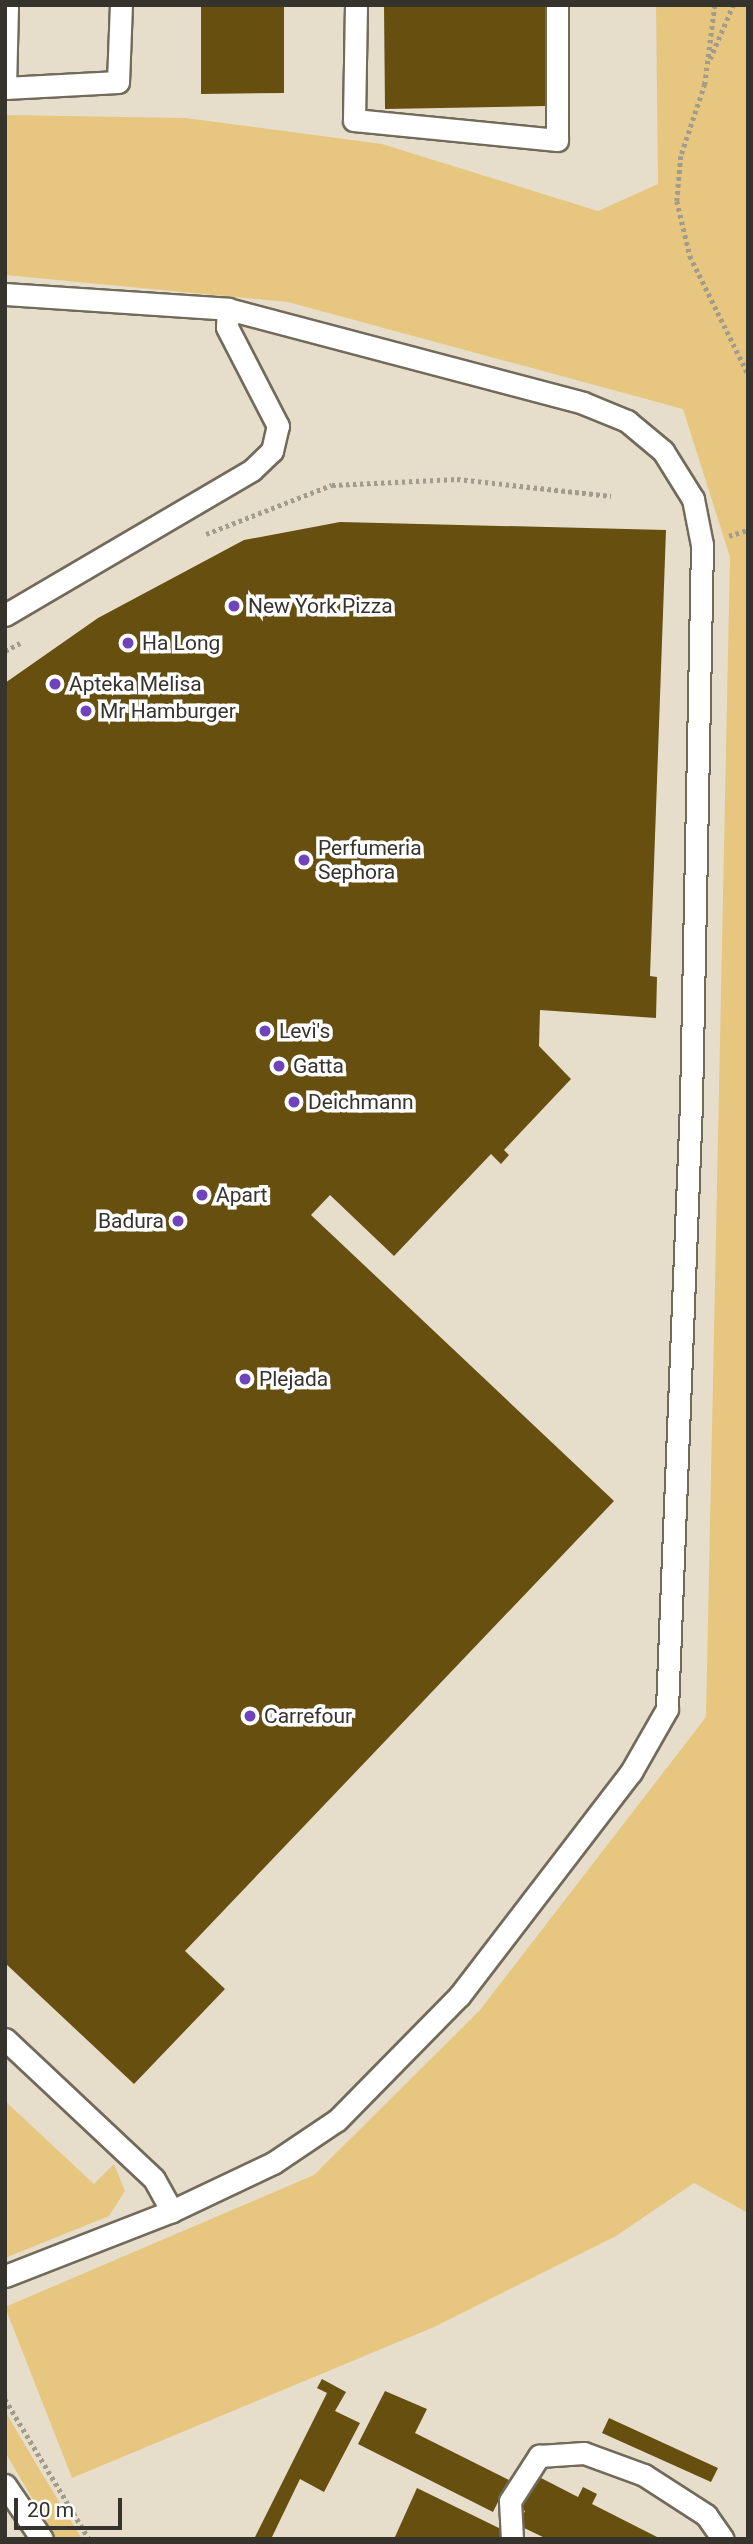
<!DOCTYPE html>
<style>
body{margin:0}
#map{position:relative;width:753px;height:2544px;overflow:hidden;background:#e6decb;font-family:Roboto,sans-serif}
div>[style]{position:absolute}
.green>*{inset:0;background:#e7c680}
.building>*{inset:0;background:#674f10}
.path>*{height:4.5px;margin-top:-2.25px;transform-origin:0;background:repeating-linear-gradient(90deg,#a29c8d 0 3.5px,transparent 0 7px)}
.roads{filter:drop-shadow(2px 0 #726a5a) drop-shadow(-2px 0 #726a5a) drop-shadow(0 2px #726a5a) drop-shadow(0 -2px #726a5a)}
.lane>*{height:21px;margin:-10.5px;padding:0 10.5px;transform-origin:10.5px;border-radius:10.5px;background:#fff}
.dots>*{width:19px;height:19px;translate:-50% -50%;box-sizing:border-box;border:4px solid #fff;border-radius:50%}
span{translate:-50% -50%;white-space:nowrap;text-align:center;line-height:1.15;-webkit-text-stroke:7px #fff;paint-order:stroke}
.poi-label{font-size:21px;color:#36332c}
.left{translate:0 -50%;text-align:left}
.right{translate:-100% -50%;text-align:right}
.frame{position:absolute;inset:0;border:7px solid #36332c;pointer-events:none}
.scale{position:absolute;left:14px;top:2498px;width:108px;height:32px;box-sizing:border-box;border:4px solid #36332c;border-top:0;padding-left:9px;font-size:21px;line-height:24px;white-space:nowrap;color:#36332c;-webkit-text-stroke:5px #fff;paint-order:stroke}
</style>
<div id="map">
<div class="green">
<i style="clip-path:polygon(656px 5px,748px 5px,748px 2213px,694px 2183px,616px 2236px,434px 2327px,72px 2478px,5px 2307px,314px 2175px,480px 2010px,706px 1717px,730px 557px,683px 409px,288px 302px,5px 275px,5px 115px,185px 118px,382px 144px,598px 211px,658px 184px)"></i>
<i style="clip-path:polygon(5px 2101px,94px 2184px,114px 2164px,125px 2191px,109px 2216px,5px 2258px)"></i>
<i style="clip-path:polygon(5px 2411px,41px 2472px,82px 2539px,56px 2539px,5px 2452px)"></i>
</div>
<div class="building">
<i style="clip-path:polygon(201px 5px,284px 5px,284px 93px,201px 94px)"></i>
<i style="clip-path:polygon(384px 5px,545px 5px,546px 106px,385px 109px)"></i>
<i style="clip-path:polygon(340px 522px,666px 530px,650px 976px,657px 977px,656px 1018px,540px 1010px,539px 1046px,571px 1079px,504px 1150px,509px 1155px,501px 1164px,491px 1154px,394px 1256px,330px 1195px,311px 1215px,614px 1501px,185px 1951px,225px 1989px,134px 2084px,5px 1963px,5px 683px,98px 618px,244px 540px)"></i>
<i style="clip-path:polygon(322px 2379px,346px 2392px,335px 2411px,360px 2423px,324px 2492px,300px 2479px,271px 2539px,254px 2539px,327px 2393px,317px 2388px)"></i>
<i style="clip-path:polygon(385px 2391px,427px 2409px,415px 2433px,509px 2480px,493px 2512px,358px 2444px)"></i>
<i style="clip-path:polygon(609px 2418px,718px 2468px,711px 2482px,602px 2433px)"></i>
<i style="clip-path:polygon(541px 2478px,578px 2497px,583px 2487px,597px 2494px,592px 2504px,661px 2539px,547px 2539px,518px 2525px,525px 2511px,518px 2507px)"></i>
<i style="clip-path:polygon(417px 2488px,503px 2530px,499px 2539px,394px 2539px)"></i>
</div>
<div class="path">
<i style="left:715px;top:5px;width:80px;rotate:97.2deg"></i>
<i style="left:705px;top:84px;width:76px;rotate:108.4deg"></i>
<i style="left:681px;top:156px;width:45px;rotate:95.1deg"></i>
<i style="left:677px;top:201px;width:57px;rotate:76.7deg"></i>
<i style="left:690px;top:256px;width:131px;rotate:63.8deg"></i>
<i style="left:710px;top:59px;width:59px;rotate:-66.9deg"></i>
<i style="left:206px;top:534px;width:135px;rotate:-21.3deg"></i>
<i style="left:332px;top:485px;width:125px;rotate:-2.7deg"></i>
<i style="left:457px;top:479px;width:155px;rotate:6.3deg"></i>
<i style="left:729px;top:536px;width:20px;rotate:-18deg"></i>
<i style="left:5px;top:651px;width:17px;rotate:-28deg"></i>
<i style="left:5px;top:2399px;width:163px;rotate:59deg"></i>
</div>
<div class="roads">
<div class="lane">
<i style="left:356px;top:5px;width:115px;rotate:91deg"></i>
<i style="left:354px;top:120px;width:204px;rotate:5.6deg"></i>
<i style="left:557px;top:140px;width:135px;rotate:-90deg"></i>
<i style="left:5px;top:88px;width:113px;rotate:-3deg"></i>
<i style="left:118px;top:82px;width:77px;rotate:-87.8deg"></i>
<i style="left:5px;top:88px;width:83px;rotate:-88.6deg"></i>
<i style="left:5px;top:294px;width:224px;rotate:3.8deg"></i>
<i style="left:228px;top:309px;width:367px;rotate:14.8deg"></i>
<i style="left:583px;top:403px;width:48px;rotate:22.2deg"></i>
<i style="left:627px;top:421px;width:47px;rotate:39.8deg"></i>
<i style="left:663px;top:451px;width:57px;rotate:58deg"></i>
<i style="left:693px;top:499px;width:47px;rotate:78.9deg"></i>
<i style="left:702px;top:545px;width:558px;rotate:91.13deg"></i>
<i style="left:691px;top:1103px;width:606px;rotate:92.27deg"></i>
<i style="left:667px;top:1709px;width:73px;rotate:119.7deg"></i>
<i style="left:631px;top:1772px;width:282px;rotate:127.5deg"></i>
<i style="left:459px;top:1996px;width:174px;rotate:134.5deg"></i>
<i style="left:337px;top:2120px;width:77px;rotate:146.1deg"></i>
<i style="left:273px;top:2163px;width:112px;rotate:154.6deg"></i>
<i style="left:172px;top:2211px;width:179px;rotate:158.7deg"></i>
<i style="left:5px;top:615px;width:286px;rotate:-30.4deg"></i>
<i style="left:252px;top:470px;width:28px;rotate:-44deg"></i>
<i style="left:272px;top:451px;width:26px;rotate:-77deg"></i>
<i style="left:278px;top:426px;width:111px;rotate:-117.3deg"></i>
<i style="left:227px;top:327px;width:18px;rotate:-87deg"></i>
<i style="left:5px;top:2039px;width:204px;rotate:43.2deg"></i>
<i style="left:154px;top:2179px;width:37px;rotate:61deg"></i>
<i style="left:5px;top:2485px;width:65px;rotate:55.6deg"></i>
<i style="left:512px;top:2539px;width:38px;rotate:-93deg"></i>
<i style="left:510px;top:2501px;width:54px;rotate:-57.2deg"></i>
<i style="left:539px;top:2456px;width:45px;rotate:-3.8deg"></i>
<i style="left:584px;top:2453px;width:64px;rotate:20.1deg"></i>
<i style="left:644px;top:2475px;width:74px;rotate:32.8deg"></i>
<i style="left:706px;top:2515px;width:29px;rotate:55deg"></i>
</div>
</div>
<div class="dots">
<i style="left:234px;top:606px;background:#6e43bb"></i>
<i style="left:128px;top:643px;background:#6e43bb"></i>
<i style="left:55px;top:684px;background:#6e43bb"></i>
<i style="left:86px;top:711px;background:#6e43bb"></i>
<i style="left:304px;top:860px;background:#6e43bb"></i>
<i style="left:265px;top:1031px;background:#6e43bb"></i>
<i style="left:279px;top:1066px;background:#6e43bb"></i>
<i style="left:294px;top:1102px;background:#6e43bb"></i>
<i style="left:202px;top:1195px;background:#6e43bb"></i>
<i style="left:178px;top:1221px;background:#6e43bb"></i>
<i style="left:245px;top:1379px;background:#6e43bb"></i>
<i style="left:250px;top:1716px;background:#6e43bb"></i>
</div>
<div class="poi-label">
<span class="left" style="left:248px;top:606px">New York Pizza</span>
<span class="left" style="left:142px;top:643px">Ha Long</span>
<span class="left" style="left:69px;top:684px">Apteka Melisa</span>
<span class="left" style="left:100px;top:711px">Mr Hamburger</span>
<span class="left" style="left:318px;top:860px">Perfumeria<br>Sephora</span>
<span class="left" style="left:279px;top:1031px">Levi's</span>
<span class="left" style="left:293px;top:1066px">Gatta</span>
<span class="left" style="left:308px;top:1102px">Deichmann</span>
<span class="left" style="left:216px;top:1195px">Apart</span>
<span class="right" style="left:164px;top:1221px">Badura</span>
<span class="left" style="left:259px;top:1379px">Plejada</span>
<span class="left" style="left:264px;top:1716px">Carrefour</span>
</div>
<div class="frame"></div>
<div class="scale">20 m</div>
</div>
